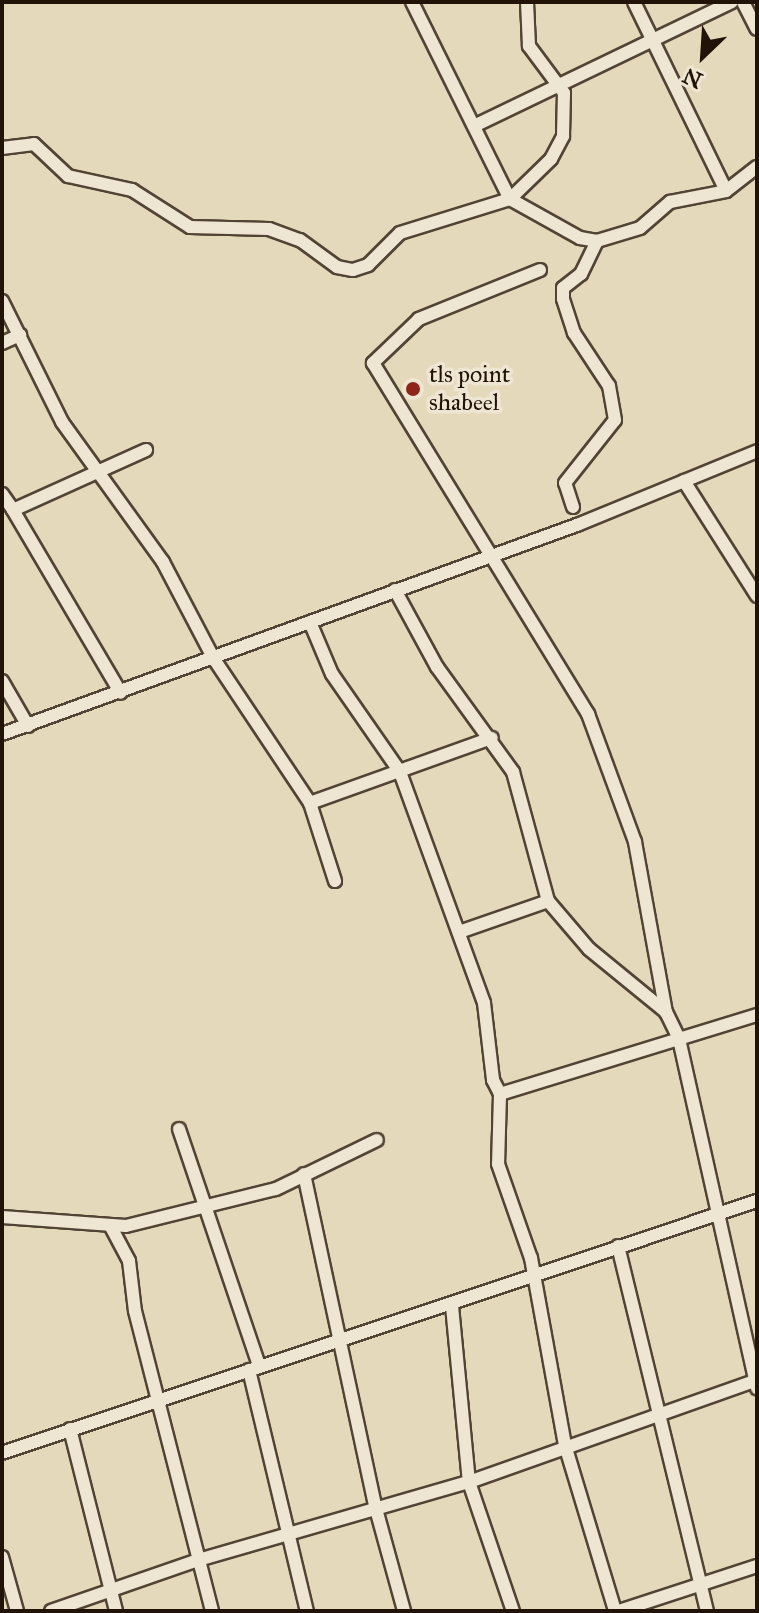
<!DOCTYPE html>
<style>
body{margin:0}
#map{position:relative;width:759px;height:1613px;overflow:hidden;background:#e5d9bc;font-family:"IM FELL Great Primer",serif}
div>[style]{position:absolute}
.roads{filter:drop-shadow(2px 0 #524434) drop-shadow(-2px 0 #524434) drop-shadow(0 2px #524434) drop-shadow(0 -2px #524434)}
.minor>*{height:12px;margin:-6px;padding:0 6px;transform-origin:6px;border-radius:6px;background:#eee6d3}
.dots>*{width:22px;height:22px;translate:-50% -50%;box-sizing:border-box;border:4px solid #eee6d3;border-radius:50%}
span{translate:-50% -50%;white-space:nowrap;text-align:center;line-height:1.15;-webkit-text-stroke:7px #eee6d3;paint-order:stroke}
.poi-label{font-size:24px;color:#211307}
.left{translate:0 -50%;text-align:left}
.frame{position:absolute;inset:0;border:4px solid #211307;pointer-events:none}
.north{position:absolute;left:663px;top:16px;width:80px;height:80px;-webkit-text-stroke:6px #eee6d3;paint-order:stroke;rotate:205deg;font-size:22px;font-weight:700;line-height:32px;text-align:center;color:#211307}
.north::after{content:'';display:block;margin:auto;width:28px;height:36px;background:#211307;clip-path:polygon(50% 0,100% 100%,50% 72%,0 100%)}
</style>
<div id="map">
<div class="roads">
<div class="minor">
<i style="left:412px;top:2px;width:220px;rotate:63.6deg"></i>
<i style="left:510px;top:199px;width:80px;rotate:29.1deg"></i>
<i style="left:580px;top:238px;width:17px;rotate:10deg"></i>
<i style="left:597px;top:241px;width:45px;rotate:-16.8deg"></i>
<i style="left:640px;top:228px;width:40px;rotate:-41deg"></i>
<i style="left:670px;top:202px;width:57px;rotate:-11.1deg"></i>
<i style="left:726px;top:191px;width:39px;rotate:-38deg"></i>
<i style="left:634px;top:2px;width:210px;rotate:64deg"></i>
<i style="left:743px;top:2px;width:30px;rotate:63deg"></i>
<i style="left:474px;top:126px;width:286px;rotate:-25.7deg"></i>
<i style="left:2px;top:148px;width:32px;rotate:-7deg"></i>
<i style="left:34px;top:144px;width:47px;rotate:43.3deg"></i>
<i style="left:68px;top:176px;width:66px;rotate:12.3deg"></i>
<i style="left:132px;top:190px;width:69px;rotate:32.5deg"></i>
<i style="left:190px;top:227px;width:79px;rotate:1.5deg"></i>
<i style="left:269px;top:229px;width:33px;rotate:20deg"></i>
<i style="left:300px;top:240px;width:46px;rotate:36.1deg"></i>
<i style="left:337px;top:267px;width:16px;rotate:11deg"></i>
<i style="left:353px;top:270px;width:16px;rotate:-18deg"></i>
<i style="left:368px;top:265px;width:45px;rotate:-45deg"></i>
<i style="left:400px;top:233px;width:115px;rotate:-17.2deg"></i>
<i style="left:510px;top:199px;width:57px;rotate:-44.3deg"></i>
<i style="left:551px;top:159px;width:26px;rotate:-62deg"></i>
<i style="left:563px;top:136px;width:43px;rotate:-88.7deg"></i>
<i style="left:564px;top:93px;width:59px;rotate:-126.7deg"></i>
<i style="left:529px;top:46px;width:44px;rotate:-92.6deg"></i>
<i style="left:540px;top:270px;width:131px;rotate:158deg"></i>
<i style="left:419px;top:319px;width:64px;rotate:136.3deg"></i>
<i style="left:373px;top:363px;width:412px;rotate:58.5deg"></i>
<i style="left:588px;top:714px;width:136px;rotate:69.8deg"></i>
<i style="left:635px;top:842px;width:173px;rotate:79.7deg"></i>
<i style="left:2px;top:301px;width:135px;rotate:63.6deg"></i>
<i style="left:62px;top:422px;width:173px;rotate:54.2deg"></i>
<i style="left:163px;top:562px;width:110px;rotate:62.3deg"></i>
<i style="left:214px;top:659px;width:173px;rotate:56.3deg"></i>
<i style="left:310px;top:803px;width:82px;rotate:72.2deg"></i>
<i style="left:2px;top:343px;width:20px;rotate:-24deg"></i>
<i style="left:684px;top:481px;width:136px;rotate:57.6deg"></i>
<i style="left:2px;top:494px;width:19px;rotate:55deg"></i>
<i style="left:13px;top:510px;width:146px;rotate:-24.3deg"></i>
<i style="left:573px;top:507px;width:25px;rotate:-108deg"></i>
<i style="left:565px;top:483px;width:80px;rotate:-51.6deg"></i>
<i style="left:615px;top:420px;width:35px;rotate:-100deg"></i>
<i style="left:609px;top:386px;width:64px;rotate:-123.4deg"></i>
<i style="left:574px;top:333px;width:36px;rotate:-108deg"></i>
<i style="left:563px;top:299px;width:11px;rotate:-90deg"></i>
<i style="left:563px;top:288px;width:23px;rotate:-38deg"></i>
<i style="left:581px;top:274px;width:37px;rotate:-64deg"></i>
<i style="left:13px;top:510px;width:212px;rotate:59.5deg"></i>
<i style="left:395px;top:590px;width:88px;rotate:61.4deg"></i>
<i style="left:437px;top:667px;width:130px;rotate:54.1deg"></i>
<i style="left:513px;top:772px;width:134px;rotate:74.8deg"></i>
<i style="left:548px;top:901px;width:63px;rotate:49.5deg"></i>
<i style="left:589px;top:949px;width:99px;rotate:39.3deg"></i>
<i style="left:666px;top:1012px;width:30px;rotate:64deg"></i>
<i style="left:679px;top:1039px;width:358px;rotate:77.4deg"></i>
<i style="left:310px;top:622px;width:56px;rotate:67.1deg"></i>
<i style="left:332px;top:674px;width:119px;rotate:55.2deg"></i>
<i style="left:400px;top:772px;width:246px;rotate:70deg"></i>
<i style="left:484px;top:1003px;width:78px;rotate:83.3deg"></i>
<i style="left:493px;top:1080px;width:16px;rotate:63deg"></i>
<i style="left:500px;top:1094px;width:70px;rotate:91.6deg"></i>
<i style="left:498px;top:1164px;width:100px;rotate:70.7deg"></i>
<i style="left:531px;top:1258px;width:190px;rotate:79.7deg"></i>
<i style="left:565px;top:1445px;width:173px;rotate:73.2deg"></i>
<i style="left:2px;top:681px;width:52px;rotate:60deg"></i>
<i style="left:2px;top:734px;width:612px;rotate:-19.98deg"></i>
<i style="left:577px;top:525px;width:195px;rotate:-22.3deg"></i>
<i style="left:310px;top:803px;width:193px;rotate:-19.7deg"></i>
<i style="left:462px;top:931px;width:91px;rotate:-19.2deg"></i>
<i style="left:500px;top:1094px;width:269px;rotate:-17.1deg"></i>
<i style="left:179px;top:1129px;width:250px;rotate:71.3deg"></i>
<i style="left:304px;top:1174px;width:343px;rotate:77.9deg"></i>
<i style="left:376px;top:1509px;width:106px;rotate:74.6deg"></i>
<i style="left:2px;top:1217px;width:124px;rotate:4.2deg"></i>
<i style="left:126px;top:1226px;width:154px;rotate:-13.9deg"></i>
<i style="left:276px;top:1189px;width:112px;rotate:-25.9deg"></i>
<i style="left:111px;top:1227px;width:38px;rotate:62deg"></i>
<i style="left:129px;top:1261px;width:50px;rotate:83.2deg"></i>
<i style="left:135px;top:1311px;width:310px;rotate:75.6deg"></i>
<i style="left:618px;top:1246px;width:376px;rotate:76.3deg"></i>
<i style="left:452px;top:1306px;width:177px;rotate:84.5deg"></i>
<i style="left:469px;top:1482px;width:136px;rotate:71.2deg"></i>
<i style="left:249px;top:1370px;width:248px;rotate:76.5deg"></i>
<i style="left:70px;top:1429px;width:188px;rotate:75.8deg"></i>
<i style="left:2px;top:1453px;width:796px;rotate:-18.46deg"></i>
<i style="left:2px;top:1557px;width:56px;rotate:74.5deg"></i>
<i style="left:51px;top:1611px;width:156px;rotate:-19.1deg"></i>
<i style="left:198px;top:1560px;width:282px;rotate:-16.1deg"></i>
<i style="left:469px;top:1482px;width:306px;rotate:-19.5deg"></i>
<i style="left:619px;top:1611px;width:145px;rotate:-18.1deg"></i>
</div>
</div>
<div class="dots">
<i style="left:413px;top:389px;background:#8f2418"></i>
</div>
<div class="poi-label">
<span class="left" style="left:429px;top:389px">tls point<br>shabeel</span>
</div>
<div class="frame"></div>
<div class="north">N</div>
</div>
